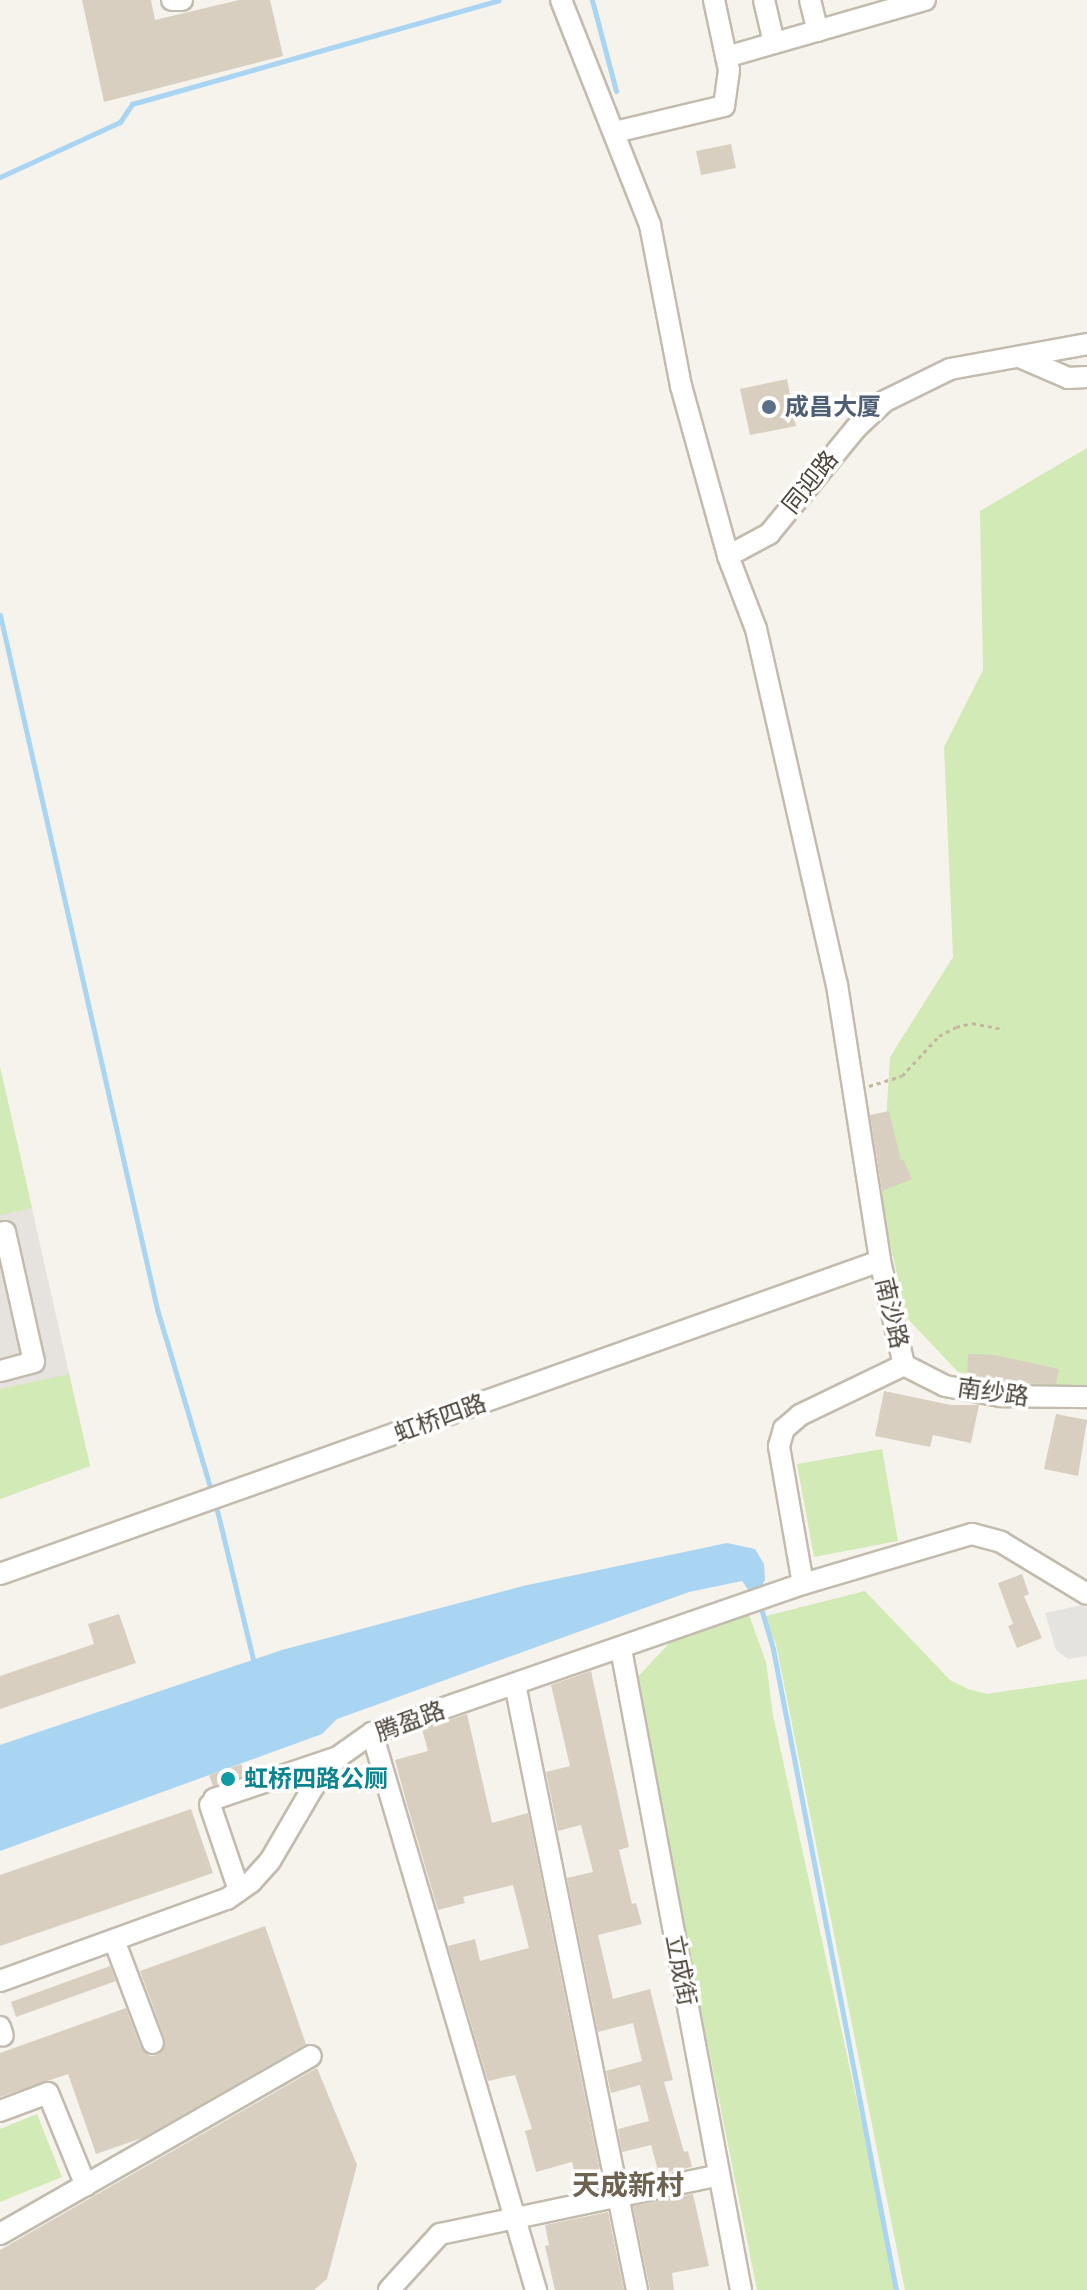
<!DOCTYPE html>
<meta charset="utf-8">
<style>
body{margin:0}
#map{position:relative;width:1087px;height:2290px;overflow:hidden;background:#f6f3ec;font-family:Cabin,"Noto Sans SC",sans-serif}
div>[style]{position:absolute}
.industrial>*{inset:0;background:#e6e2dd}
.green>*{inset:0;background:#d2eab5}
.parking>*{inset:0;background:#e5e3e0}
.water>*{inset:0;background:#a9d4f2}
.stream>*{height:5px;margin:-2.5px;padding:0 2.5px;transform-origin:2.5px;border-radius:2.5px;background:#a9d4f2}
.building>*{inset:0;background:#d8cfc1}
.path>*{height:3px;margin-top:-1.5px;transform-origin:0;background:repeating-linear-gradient(90deg,#c4b79f 0 4px,transparent 0 8px)}
.roads{filter:drop-shadow(2px 0 #c2bbae) drop-shadow(-2px 0 #c2bbae) drop-shadow(0 2px #c2bbae) drop-shadow(0 -2px #c2bbae)}
.minor>*{height:20px;margin:-10px;padding:0 10px;transform-origin:10px;border-radius:10px;background:#fff}
.dots>*{width:22px;height:22px;translate:-50% -50%;box-sizing:border-box;border:4px solid #fff;border-radius:50%}
span{translate:-50% -50%;white-space:nowrap;text-align:center;line-height:1.15;-webkit-text-stroke:7px #fff;paint-order:stroke}
.service-label{font-size:24px;color:#4e5e75;font-weight:700}
.left{translate:0 -50%;text-align:left}
.street-label{font-size:24px;color:#4b4439}
.culture-label{font-size:24px;color:#0d838f;font-weight:700}
.quarter-label{font-size:28px;color:#6e6250;font-weight:700}
</style>
<div id="map">
<div class="industrial">
<i style="clip-path:polygon(0 1067px,90px 1466px,0 1499px)"></i>
</div>
<div class="green">
<i style="clip-path:polygon(1087px 448px,1087px 1387px,1064px 1390px,958px 1372px,907px 1318px,881px 1204px,890px 1057px,953px 957px,944px 747px,983px 670px,980px 511px)"></i>
<i style="clip-path:polygon(0 1067px,32px 1208px,0 1215px)"></i>
<i style="clip-path:polygon(69px 1374px,90px 1466px,0 1499px,0 1389px)"></i>
<i style="clip-path:polygon(882px 1449px,898px 1541px,814px 1557px,797px 1464px)"></i>
<i style="clip-path:polygon(865px 1591px,950px 1680px,968px 1689px,987px 1694px,1087px 1679px,1087px 2290px,905px 2290px,776px 1644px,762px 1617px)"></i>
<i style="clip-path:polygon(748px 1612px,766px 1662px,773px 1715px,898px 2290px,757px 2290px,635px 1680px,675px 1637px)"></i>
<i style="clip-path:polygon(37px 2114px,62px 2177px,0 2202px,0 2129px)"></i>
</div>
<div class="parking">
<i style="clip-path:polygon(1082px 1605px,1087px 1608px,1087px 1656px,1068px 1659px,1056px 1650px,1045px 1613px)"></i>
</div>
<div class="water">
<i style="clip-path:polygon(727px 1543px,755px 1549px,764px 1564px,765px 1580px,759px 1591px,751px 1594px,742px 1581px,689px 1592px,337px 1719px,322px 1734px,0 1851px,0 1745px,282px 1650px,523px 1586px)"></i>
</div>
<div class="stream">
<i style="left:592px;top:0;width:94px;rotate:75.2deg"></i>
<i style="left:0;top:177px;width:132px;rotate:-24.6deg"></i>
<i style="left:120px;top:122px;width:22px;rotate:-56deg"></i>
<i style="left:132px;top:104px;width:381px;rotate:-15.8deg"></i>
<i style="left:0;top:615px;width:712px;rotate:77.25deg"></i>
<i style="left:157px;top:1309px;width:192px;rotate:73.4deg"></i>
<i style="left:215px;top:1502px;width:166px;rotate:76.4deg"></i>
<i style="left:760px;top:1605px;width:46px;rotate:73.5deg"></i>
<i style="left:773px;top:1649px;width:653px;rotate:79.14deg"></i>
</div>
<div class="building">
<i style="clip-path:polygon(82px 0,151px 0,155px 20px,239px 0,270px 0,283px 56px,104px 102px)"></i>
<i style="clip-path:polygon(731px 144px,736px 168px,701px 175px,696px 151px)"></i>
<i style="clip-path:polygon(787px 379px,796px 426px,750px 435px,740px 389px)"></i>
<i style="clip-path:polygon(889px 1111px,901px 1161px,903px 1159px,912px 1179px,882px 1191px,870px 1115px)"></i>
<i style="clip-path:polygon(968px 1354px,994px 1355px,1059px 1369px,1056px 1384px,1001px 1383px,967px 1377px)"></i>
<i style="clip-path:polygon(884px 1391px,951px 1405px,979px 1405px,971px 1443px,933px 1435px,930px 1447px,875px 1436px)"></i>
<i style="clip-path:polygon(1056px 1414px,1087px 1420px,1078px 1476px,1044px 1469px)"></i>
<i style="clip-path:polygon(1022px 1574px,1029px 1594px,1024px 1596px,1042px 1638px,1017px 1648px,1008px 1626px,1013px 1624px,998px 1583px)"></i>
<i style="clip-path:polygon(119px 1614px,136px 1663px,0 1709px,0 1676px,94px 1644px,88px 1624px)"></i>
<i style="clip-path:polygon(591px 1671px,629px 1847px,619px 1850px,632px 1904px,636px 1903px,642px 1924px,598px 1935px,613px 1999px,650px 1989px,673px 2080px,664px 2082px,684px 2152px,688px 2151px,692px 2167px,659px 2174px,651px 2145px,622px 2152px,618px 2129px,649px 2121px,640px 2085px,611px 2093px,606px 2071px,642px 2061px,633px 2023px,598px 2032px,567px 1878px,593px 1872px,581px 1825px,558px 1831px,546px 1772px,570px 1766px,551px 1685px)"></i>
<i style="clip-path:polygon(467px 1714px,492px 1823px,528px 1813px,603px 2186px,580px 2191px,572px 2162px,536px 2172px,525px 2131px,532px 2129px,515px 2075px,488px 2081px,448px 1946px,475px 1939px,480px 1961px,529px 1948px,513px 1885px,463px 1897px,465px 1903px,438px 1910px,406px 1801px,395px 1760px,428px 1751px,422px 1729px)"></i>
<i style="clip-path:polygon(241px 1764px,245px 1775px,213px 1786px,209px 1775px)"></i>
<i style="clip-path:polygon(191px 1809px,213px 1873px,0 1946px,0 1875px)"></i>
<i style="clip-path:polygon(265px 1926px,306px 2044px,142px 2138px,96px 2154px,68px 2074px,0 2097px,0 2053px,126px 2008px,141px 2048px,150px 2056px,158px 2055px,163px 2051px,165px 2039px,140px 1971px)"></i>
<i style="clip-path:polygon(110px 1966px,116px 1981px,16px 2017px,11px 2002px)"></i>
<i style="clip-path:polygon(317px 2068px,357px 2165px,327px 2279px,314px 2290px,0 2290px,0 2250px)"></i>
<i style="clip-path:polygon(693px 2194px,709px 2266px,672px 2273px,674px 2290px,650px 2290px,633px 2206px)"></i>
<i style="clip-path:polygon(608px 2212px,624px 2290px,555px 2290px,545px 2246px,549px 2245px,545px 2225px)"></i>
</div>
<div class="path">
<i style="left:869px;top:1086px;width:34px;rotate:-17deg"></i>
<i style="left:902px;top:1076px;width:54px;rotate:-47.2deg"></i>
<i style="left:939px;top:1036px;width:19px;rotate:-28deg"></i>
<i style="left:956px;top:1027px;width:16px;rotate:-14deg"></i>
<i style="left:972px;top:1023px;width:32px;rotate:11deg"></i>
</div>
<div class="roads">
<div class="minor">
<i style="left:172px;top:0;width:10px"></i>
<i style="left:561px;top:0;width:242px;rotate:68.4deg"></i>
<i style="left:650px;top:225px;width:164px;rotate:79.1deg"></i>
<i style="left:681px;top:386px;width:176px;rotate:74.5deg"></i>
<i style="left:728px;top:556px;width:78px;rotate:69deg"></i>
<i style="left:756px;top:629px;width:365px;rotate:77.2deg"></i>
<i style="left:837px;top:985px;width:279px;rotate:81.1deg"></i>
<i style="left:880px;top:1261px;width:107px;rotate:77deg"></i>
<i style="left:764px;top:0;width:44px;rotate:76.9deg"></i>
<i style="left:810px;top:0;width:32px;rotate:76deg"></i>
<i style="left:726px;top:57px;width:207px;rotate:-16deg"></i>
<i style="left:615px;top:132px;width:112px;rotate:-13.4deg"></i>
<i style="left:724px;top:106px;width:36px;rotate:-82deg"></i>
<i style="left:729px;top:70px;width:72px;rotate:-102.1deg"></i>
<i style="left:1022px;top:358px;width:50px;rotate:23.5deg"></i>
<i style="left:1068px;top:378px;width:19px;rotate:-3deg"></i>
<i style="left:728px;top:556px;width:47px;rotate:-28.2deg"></i>
<i style="left:769px;top:534px;width:137px;rotate:-50.6deg"></i>
<i style="left:856px;top:428px;width:40px;rotate:-43deg"></i>
<i style="left:885px;top:401px;width:72px;rotate:-26.2deg"></i>
<i style="left:950px;top:369px;width:139px;rotate:-10.3deg"></i>
<i style="left:0;top:1233px;width:5px;rotate:-11deg"></i>
<i style="left:5px;top:1232px;width:133px;rotate:77.4deg"></i>
<i style="left:34px;top:1362px;width:35px;rotate:165deg"></i>
<i style="left:904px;top:1365px;width:46px;rotate:27.1deg"></i>
<i style="left:945px;top:1386px;width:56px;rotate:10.3deg"></i>
<i style="left:1000px;top:1396px;width:87px;rotate:0.7deg"></i>
<i style="left:0;top:1574px;width:934px;rotate:-19.58deg"></i>
<i style="left:803px;top:1584px;width:140px;rotate:-99.9deg"></i>
<i style="left:779px;top:1446px;width:18px;rotate:-74deg"></i>
<i style="left:784px;top:1429px;width:21px;rotate:-41deg"></i>
<i style="left:800px;top:1415px;width:115px;rotate:-25.7deg"></i>
<i style="left:621px;top:1649px;width:652px;rotate:79.4deg"></i>
<i style="left:515px;top:1684px;width:618px;rotate:78.62deg"></i>
<i style="left:372px;top:1733px;width:581px;rotate:73.59deg"></i>
<i style="left:214px;top:1799px;width:131px;rotate:-18.7deg"></i>
<i style="left:210px;top:1805px;width:90px;rotate:71.2deg"></i>
<i style="left:114px;top:1940px;width:110px;rotate:69.3deg"></i>
<i style="left:0;top:1981px;width:241px;rotate:-19.9deg"></i>
<i style="left:227px;top:1899px;width:29px;rotate:-35deg"></i>
<i style="left:251px;top:1882px;width:28px;rotate:-48deg"></i>
<i style="left:270px;top:1861px;width:83px;rotate:-59.7deg"></i>
<i style="left:312px;top:1789px;width:41px;rotate:-50.9deg"></i>
<i style="left:338px;top:1757px;width:42px;rotate:-35.2deg"></i>
<i style="left:372px;top:1733px;width:456px;rotate:-19.1deg"></i>
<i style="left:803px;top:1584px;width:176px;rotate:-16.5deg"></i>
<i style="left:972px;top:1534px;width:30px;rotate:15deg"></i>
<i style="left:1001px;top:1542px;width:100px;rotate:31.2deg"></i>
<i style="left:0;top:2027px;width:9px;rotate:72deg"></i>
<i style="left:0;top:2111px;width:51px;rotate:-20.6deg"></i>
<i style="left:48px;top:2093px;width:100px;rotate:67.8deg"></i>
<i style="left:0;top:2234px;width:358px;rotate:-29.8deg"></i>
<i style="left:389px;top:2290px;width:76px;rotate:-47.7deg"></i>
<i style="left:440px;top:2234px;width:285px;rotate:-11.9deg"></i>
</div>
</div>
<div class="dots">
<i style="left:769px;top:407px;background:#5c6f8a"></i>
<i style="left:228px;top:1779px;background:#0f9aa8"></i>
</div>
<div class="service-label">
<span class="left" style="left:785px;top:407px">成昌大厦</span>
</div>
<div class="street-label">
<span style="left:810px;top:482px;rotate:-51deg">同迎路</span>
<span style="left:892px;top:1313px;rotate:77deg">南沙路</span>
<span style="left:993px;top:1392px;rotate:8deg">南纱路</span>
<span style="left:440px;top:1418px;rotate:-20deg">虹桥四路</span>
<span style="left:410px;top:1721px;rotate:-20deg">腾盈路</span>
<span style="left:681px;top:1970px;rotate:79deg">立成街</span>
</div>
<div class="culture-label">
<span class="left" style="left:244px;top:1779px">虹桥四路公厕</span>
</div>
<div class="quarter-label">
<span style="left:628px;top:2185px">天成新村</span>
</div>
</div>
